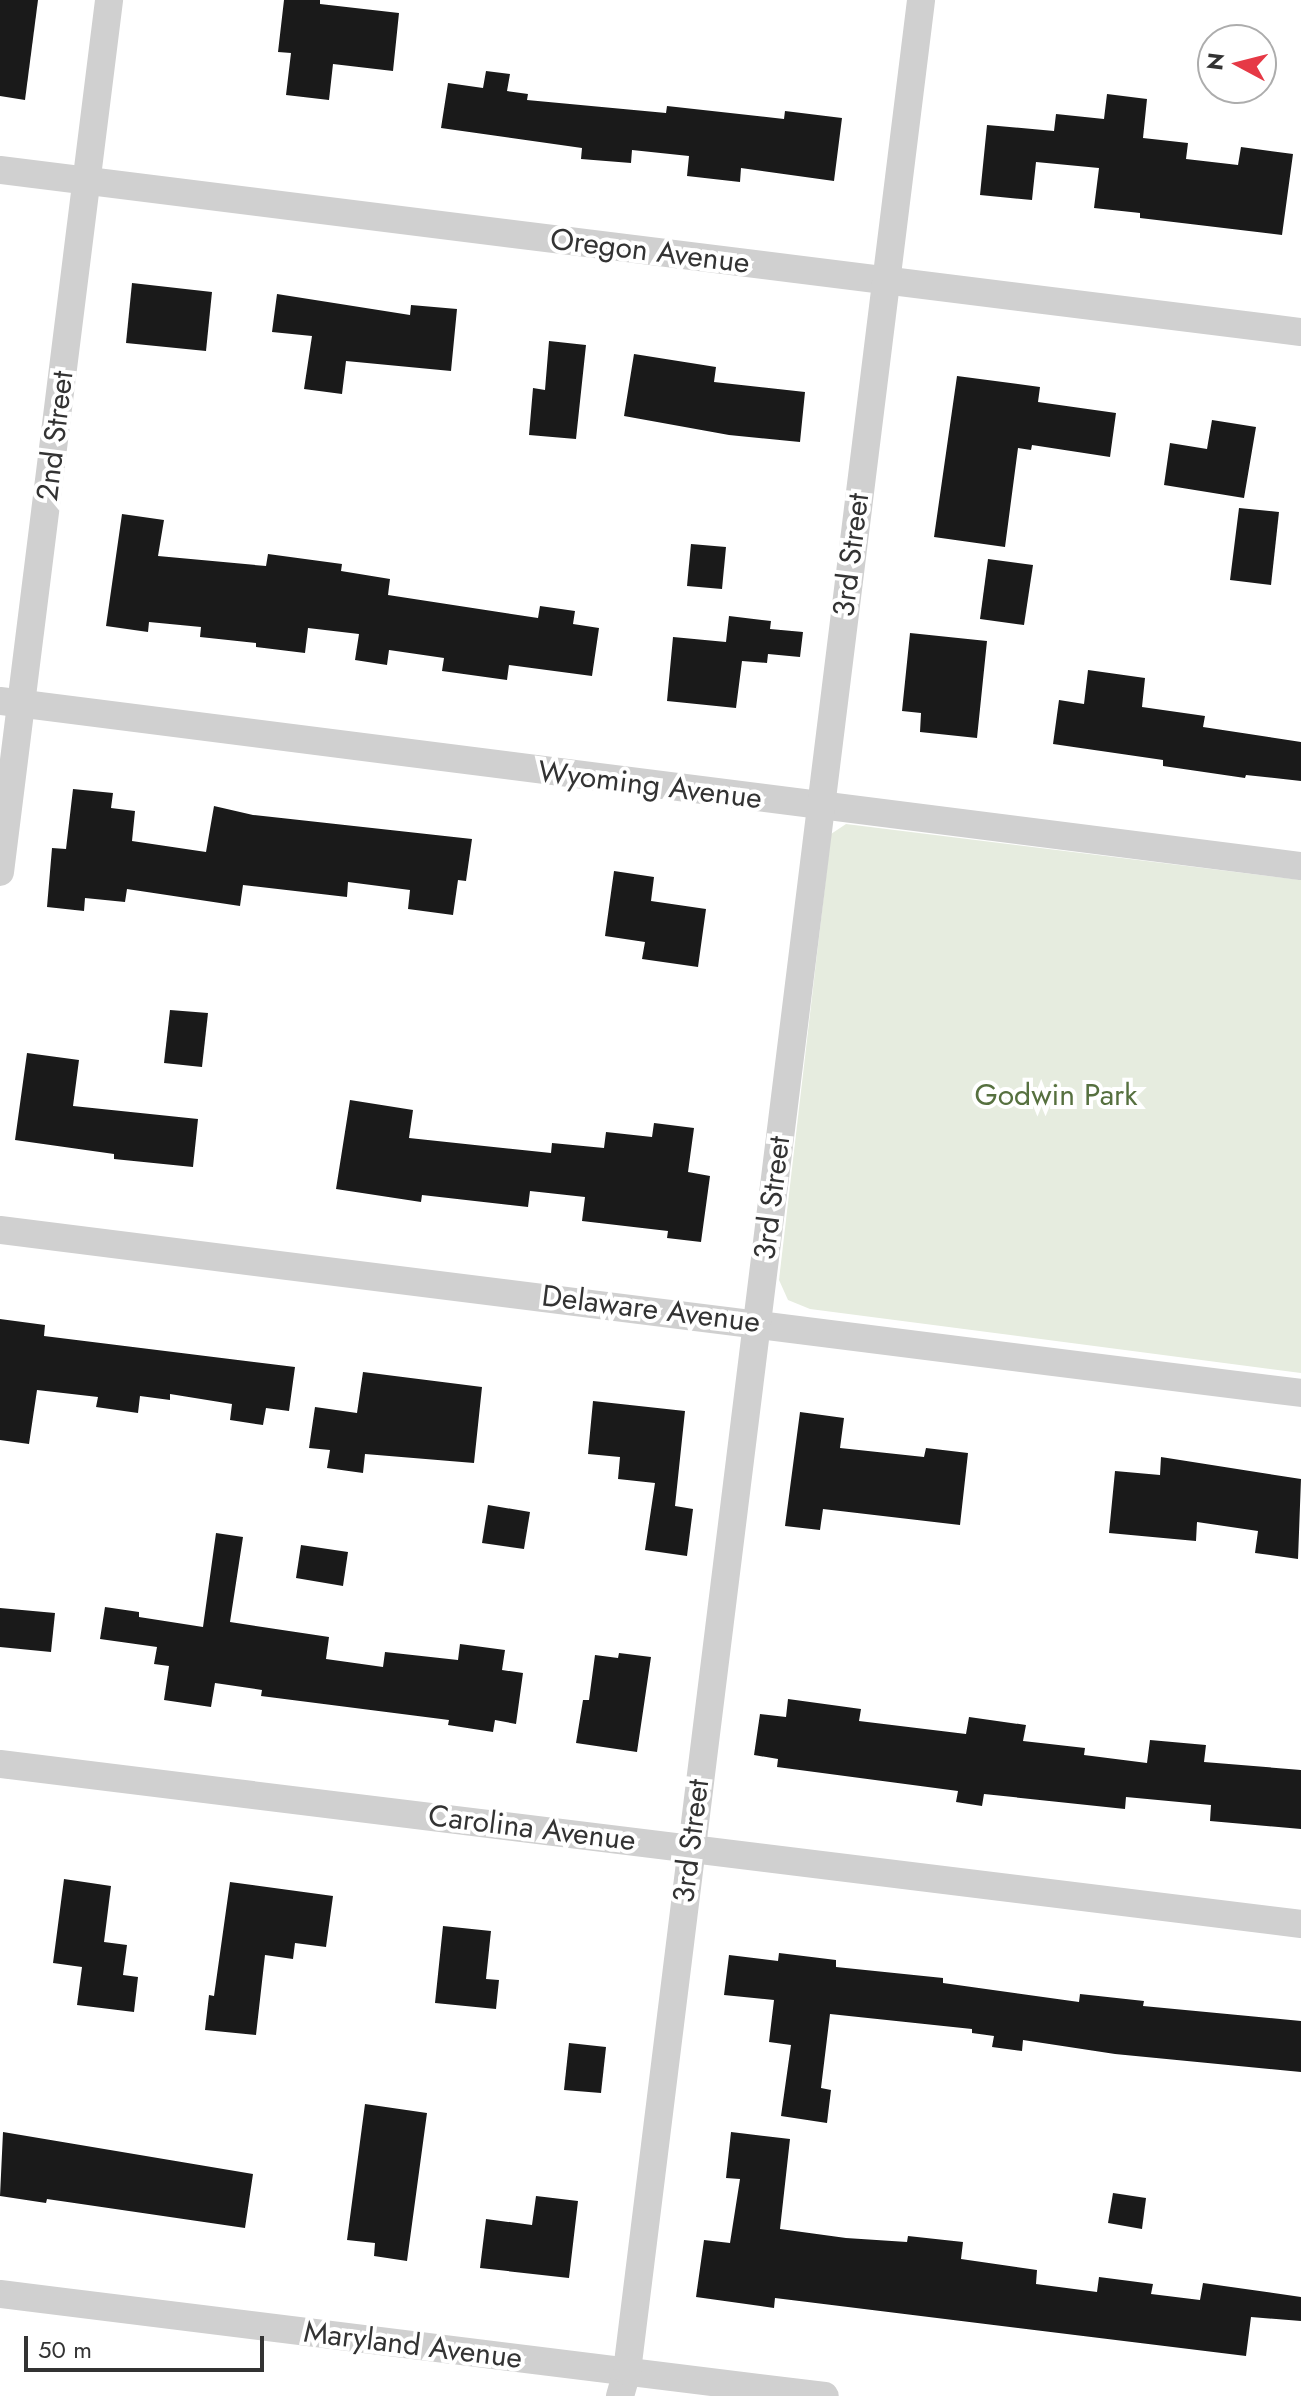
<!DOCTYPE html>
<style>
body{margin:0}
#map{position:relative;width:1301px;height:2396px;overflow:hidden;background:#fff;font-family:Jost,sans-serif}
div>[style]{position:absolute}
.green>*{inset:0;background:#e6ecdf}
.building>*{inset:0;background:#1a1a1a}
.minor>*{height:28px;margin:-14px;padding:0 14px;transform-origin:14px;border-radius:14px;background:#d0d0d0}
span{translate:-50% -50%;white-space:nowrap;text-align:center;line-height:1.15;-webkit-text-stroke:8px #fff;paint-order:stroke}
.street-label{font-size:30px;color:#333}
.park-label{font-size:30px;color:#56703f}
.north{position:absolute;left:1197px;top:24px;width:80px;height:80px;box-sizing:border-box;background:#fff;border:2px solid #adadad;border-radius:50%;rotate:277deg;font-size:22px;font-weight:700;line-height:32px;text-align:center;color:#333}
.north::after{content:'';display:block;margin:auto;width:28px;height:36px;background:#e63946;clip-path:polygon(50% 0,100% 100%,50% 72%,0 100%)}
.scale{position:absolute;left:24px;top:2336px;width:240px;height:36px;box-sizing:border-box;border:4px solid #333;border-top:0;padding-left:10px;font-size:24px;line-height:28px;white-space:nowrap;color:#333;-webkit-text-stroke:6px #fff;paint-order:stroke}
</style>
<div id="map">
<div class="green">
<i style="clip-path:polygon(846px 824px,1301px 880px,1301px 1373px,810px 1309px,788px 1300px,779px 1280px,831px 834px)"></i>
</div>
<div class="building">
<i style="clip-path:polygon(0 0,38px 0,25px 100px,0 96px)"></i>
<i style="clip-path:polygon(284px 0,320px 0,320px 4px,399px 13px,393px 71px,333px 64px,329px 100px,286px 95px,291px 53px,278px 52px)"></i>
<i style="clip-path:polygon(486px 71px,510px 74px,507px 91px,528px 94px,527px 100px,666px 113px,667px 106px,784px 119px,785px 111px,842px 118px,834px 181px,741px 168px,740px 182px,687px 176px,689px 156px,632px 150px,631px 163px,581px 159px,582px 148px,441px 128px,448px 83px,483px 88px)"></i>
<i style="clip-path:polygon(1107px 94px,1147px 99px,1143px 138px,1188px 143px,1186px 159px,1238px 165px,1241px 147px,1293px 154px,1282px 235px,1140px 218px,1140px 213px,1094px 208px,1099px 168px,1036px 162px,1032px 200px,980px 195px,987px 125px,1054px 131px,1056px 114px,1104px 119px)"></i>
<i style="clip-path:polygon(132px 283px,212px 292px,206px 351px,126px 343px)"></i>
<i style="clip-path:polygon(277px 294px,410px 315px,411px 305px,457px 309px,451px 371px,346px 361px,342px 394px,304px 389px,312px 336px,272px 332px)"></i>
<i style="clip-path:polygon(549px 341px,586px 345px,576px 439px,529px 435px,533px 388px,545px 390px)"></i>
<i style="clip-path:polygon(634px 354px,716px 367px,714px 382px,805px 392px,800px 442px,729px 435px,624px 416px)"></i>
<i style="clip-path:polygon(957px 376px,1040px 387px,1038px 402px,1116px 413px,1110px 457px,1032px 445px,1031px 450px,1018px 448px,1005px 547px,934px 537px)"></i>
<i style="clip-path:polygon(1212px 420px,1256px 427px,1244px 498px,1164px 485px,1170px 443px,1207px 449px)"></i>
<i style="clip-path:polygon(1239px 508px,1279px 512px,1271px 585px,1230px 580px)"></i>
<i style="clip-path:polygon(122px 514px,164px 520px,158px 556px,266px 566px,268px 554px,342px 564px,341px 571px,390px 579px,388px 595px,538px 618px,540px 606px,575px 611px,573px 624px,599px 628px,592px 676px,509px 665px,507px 680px,442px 671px,444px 658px,389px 650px,387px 665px,355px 660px,359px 634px,308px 628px,305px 653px,256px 647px,256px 643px,200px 637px,201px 627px,149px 622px,148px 632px,106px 626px)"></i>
<i style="clip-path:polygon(691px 544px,726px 547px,722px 589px,687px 586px)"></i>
<i style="clip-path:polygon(988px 559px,1033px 565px,1024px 625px,980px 619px)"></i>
<i style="clip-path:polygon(729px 616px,771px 621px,770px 629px,803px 632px,800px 657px,768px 654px,767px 663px,742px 661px,736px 708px,667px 701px,673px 637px,726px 642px)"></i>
<i style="clip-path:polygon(910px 633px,987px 641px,977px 738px,920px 732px,921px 713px,902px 711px)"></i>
<i style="clip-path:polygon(1088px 670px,1145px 678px,1142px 707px,1205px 716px,1203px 727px,1301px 742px,1301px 781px,1246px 775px,1245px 778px,1163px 766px,1163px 760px,1053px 744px,1059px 700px,1084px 704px)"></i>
<i style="clip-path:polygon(73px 789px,113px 793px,111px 808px,135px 811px,132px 841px,206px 852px,214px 806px,253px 815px,472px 839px,466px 881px,458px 880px,453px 915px,408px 909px,410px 890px,348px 882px,347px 897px,243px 885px,240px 906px,127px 889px,125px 902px,85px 898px,84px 911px,47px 907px,52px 848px,66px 849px)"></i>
<i style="clip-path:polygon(614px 871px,654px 877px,651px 901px,706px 909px,698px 967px,642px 959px,645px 942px,605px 936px)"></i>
<i style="clip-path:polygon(170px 1010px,208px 1013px,202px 1067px,164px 1063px)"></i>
<i style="clip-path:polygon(27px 1053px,79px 1060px,73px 1106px,198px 1119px,193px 1167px,114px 1159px,114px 1154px,15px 1140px)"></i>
<i style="clip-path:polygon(350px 1100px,413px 1110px,409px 1138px,551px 1153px,552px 1143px,604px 1148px,606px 1132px,652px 1137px,654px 1123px,694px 1128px,688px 1172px,710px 1176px,701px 1242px,667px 1238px,668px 1231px,582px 1221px,585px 1197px,530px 1191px,528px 1207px,422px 1195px,421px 1202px,336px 1189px)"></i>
<i style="clip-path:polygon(0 1319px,45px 1325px,44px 1336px,295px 1367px,289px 1411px,266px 1408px,263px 1425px,230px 1420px,232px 1404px,170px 1394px,170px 1400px,140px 1396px,138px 1413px,96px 1407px,98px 1397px,37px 1390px,29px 1444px,0 1440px)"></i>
<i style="clip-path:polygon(363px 1372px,482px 1387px,474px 1463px,365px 1454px,363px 1473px,327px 1468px,330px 1450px,309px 1448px,315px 1407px,357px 1413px)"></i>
<i style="clip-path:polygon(593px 1401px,685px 1411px,675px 1506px,693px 1509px,687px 1556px,645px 1550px,655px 1483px,618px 1479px,620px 1457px,588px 1454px)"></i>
<i style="clip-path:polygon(800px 1412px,844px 1418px,840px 1448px,924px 1457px,926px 1448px,968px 1453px,960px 1525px,823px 1509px,820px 1530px,785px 1526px)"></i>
<i style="clip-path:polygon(1161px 1457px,1301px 1479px,1298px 1559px,1255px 1553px,1258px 1531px,1197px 1522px,1196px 1541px,1109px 1533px,1115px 1471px,1160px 1475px)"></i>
<i style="clip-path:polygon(488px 1505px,530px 1512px,524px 1549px,482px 1543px)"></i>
<i style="clip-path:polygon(216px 1533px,243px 1537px,230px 1622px,329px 1637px,326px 1659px,383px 1667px,385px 1652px,458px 1660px,460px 1644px,505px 1650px,502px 1670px,523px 1673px,516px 1724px,495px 1720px,493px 1732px,448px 1725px,449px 1720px,261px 1696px,262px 1690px,215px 1683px,211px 1707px,164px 1700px,169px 1666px,154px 1664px,157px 1647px,100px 1639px,105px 1607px,139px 1612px,139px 1617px,203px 1627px)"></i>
<i style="clip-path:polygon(301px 1545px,348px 1552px,343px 1586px,296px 1578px)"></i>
<i style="clip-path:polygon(0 1608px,55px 1613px,51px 1652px,0 1647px)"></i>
<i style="clip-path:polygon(619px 1653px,651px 1657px,637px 1752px,576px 1743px,583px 1700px,589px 1700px,595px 1655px,618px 1658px)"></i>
<i style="clip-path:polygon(788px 1699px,861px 1709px,859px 1721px,966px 1734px,969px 1717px,1026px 1725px,1023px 1741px,1085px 1748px,1084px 1755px,1147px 1763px,1150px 1740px,1206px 1745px,1204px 1762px,1301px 1770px,1301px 1829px,1210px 1821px,1211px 1805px,1126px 1797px,1125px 1809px,984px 1794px,982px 1806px,956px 1802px,958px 1791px,777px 1767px,778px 1759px,754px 1755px,760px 1714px,786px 1717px)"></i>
<i style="clip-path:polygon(64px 1879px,111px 1886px,104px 1942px,127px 1945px,123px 1975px,138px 1977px,134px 2012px,77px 2005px,82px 1967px,53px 1963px)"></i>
<i style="clip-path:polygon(230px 1882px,333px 1896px,326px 1947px,295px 1943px,293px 1959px,265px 1955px,256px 2035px,205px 2030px,209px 1995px,214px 1996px)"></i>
<i style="clip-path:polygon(443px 1926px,491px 1931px,486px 1979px,499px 1980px,496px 2009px,435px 2003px)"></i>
<i style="clip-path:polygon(779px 1953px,836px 1960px,836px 1967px,943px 1978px,943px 1983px,1079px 2002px,1080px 1994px,1144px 2001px,1143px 2006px,1301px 2021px,1301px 2072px,1115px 2054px,1023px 2040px,1022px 2051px,992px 2047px,994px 2036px,972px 2033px,972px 2029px,830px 2014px,821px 2088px,831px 2090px,827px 2123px,781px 2116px,791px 2045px,769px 2042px,774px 2000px,724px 1995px,729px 1955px,778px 1961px)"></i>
<i style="clip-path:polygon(569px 2043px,606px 2047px,601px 2093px,564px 2090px)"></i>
<i style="clip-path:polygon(365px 2104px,427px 2113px,407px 2261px,374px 2256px,375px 2243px,347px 2240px)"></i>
<i style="clip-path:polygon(3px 2132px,253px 2174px,245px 2228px,47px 2199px,46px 2203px,0 2196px)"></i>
<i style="clip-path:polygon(731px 2132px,790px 2139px,780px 2229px,846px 2238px,907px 2242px,908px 2236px,963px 2242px,961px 2259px,1037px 2270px,1036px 2284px,1097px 2292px,1099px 2277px,1153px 2284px,1151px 2294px,1200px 2300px,1203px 2283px,1301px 2297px,1301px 2321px,1251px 2317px,1246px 2356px,775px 2298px,774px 2308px,696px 2297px,704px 2240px,730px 2243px,740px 2179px,726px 2178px)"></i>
<i style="clip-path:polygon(1113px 2193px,1146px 2198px,1142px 2229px,1108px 2223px)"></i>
<i style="clip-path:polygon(536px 2196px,578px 2201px,569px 2278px,480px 2268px,486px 2219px,532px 2225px)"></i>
</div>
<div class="minor">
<i style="left:0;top:170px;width:1311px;rotate:7.1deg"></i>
<i style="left:0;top:701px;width:1311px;rotate:7.23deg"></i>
<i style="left:0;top:872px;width:879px;rotate:-82.87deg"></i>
<i style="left:0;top:1230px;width:1311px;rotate:7.14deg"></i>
<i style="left:0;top:1764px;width:1311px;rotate:7.01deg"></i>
<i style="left:0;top:2294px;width:831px;rotate:7.05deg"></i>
<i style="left:620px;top:2396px;width:26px;rotate:-74deg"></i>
<i style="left:627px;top:2371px;width:2389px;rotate:-82.93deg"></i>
</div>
<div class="street-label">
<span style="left:650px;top:251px;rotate:7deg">Oregon Avenue</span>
<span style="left:55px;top:436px;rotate:-83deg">2nd Street</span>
<span style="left:851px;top:555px;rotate:-83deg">3rd Street</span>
<span style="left:650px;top:785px;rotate:7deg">Wyoming Avenue</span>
<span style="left:772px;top:1198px;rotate:-83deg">3rd Street</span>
<span style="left:651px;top:1309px;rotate:7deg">Delaware Avenue</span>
<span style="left:532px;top:1828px;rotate:7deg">Carolina Avenue</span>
<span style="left:691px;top:1841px;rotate:-83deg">3rd Street</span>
<span style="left:413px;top:2345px;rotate:7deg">Maryland Avenue</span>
</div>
<div class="park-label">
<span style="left:1056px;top:1095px">Godwin Park</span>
</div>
<div class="north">N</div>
<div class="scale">50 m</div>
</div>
